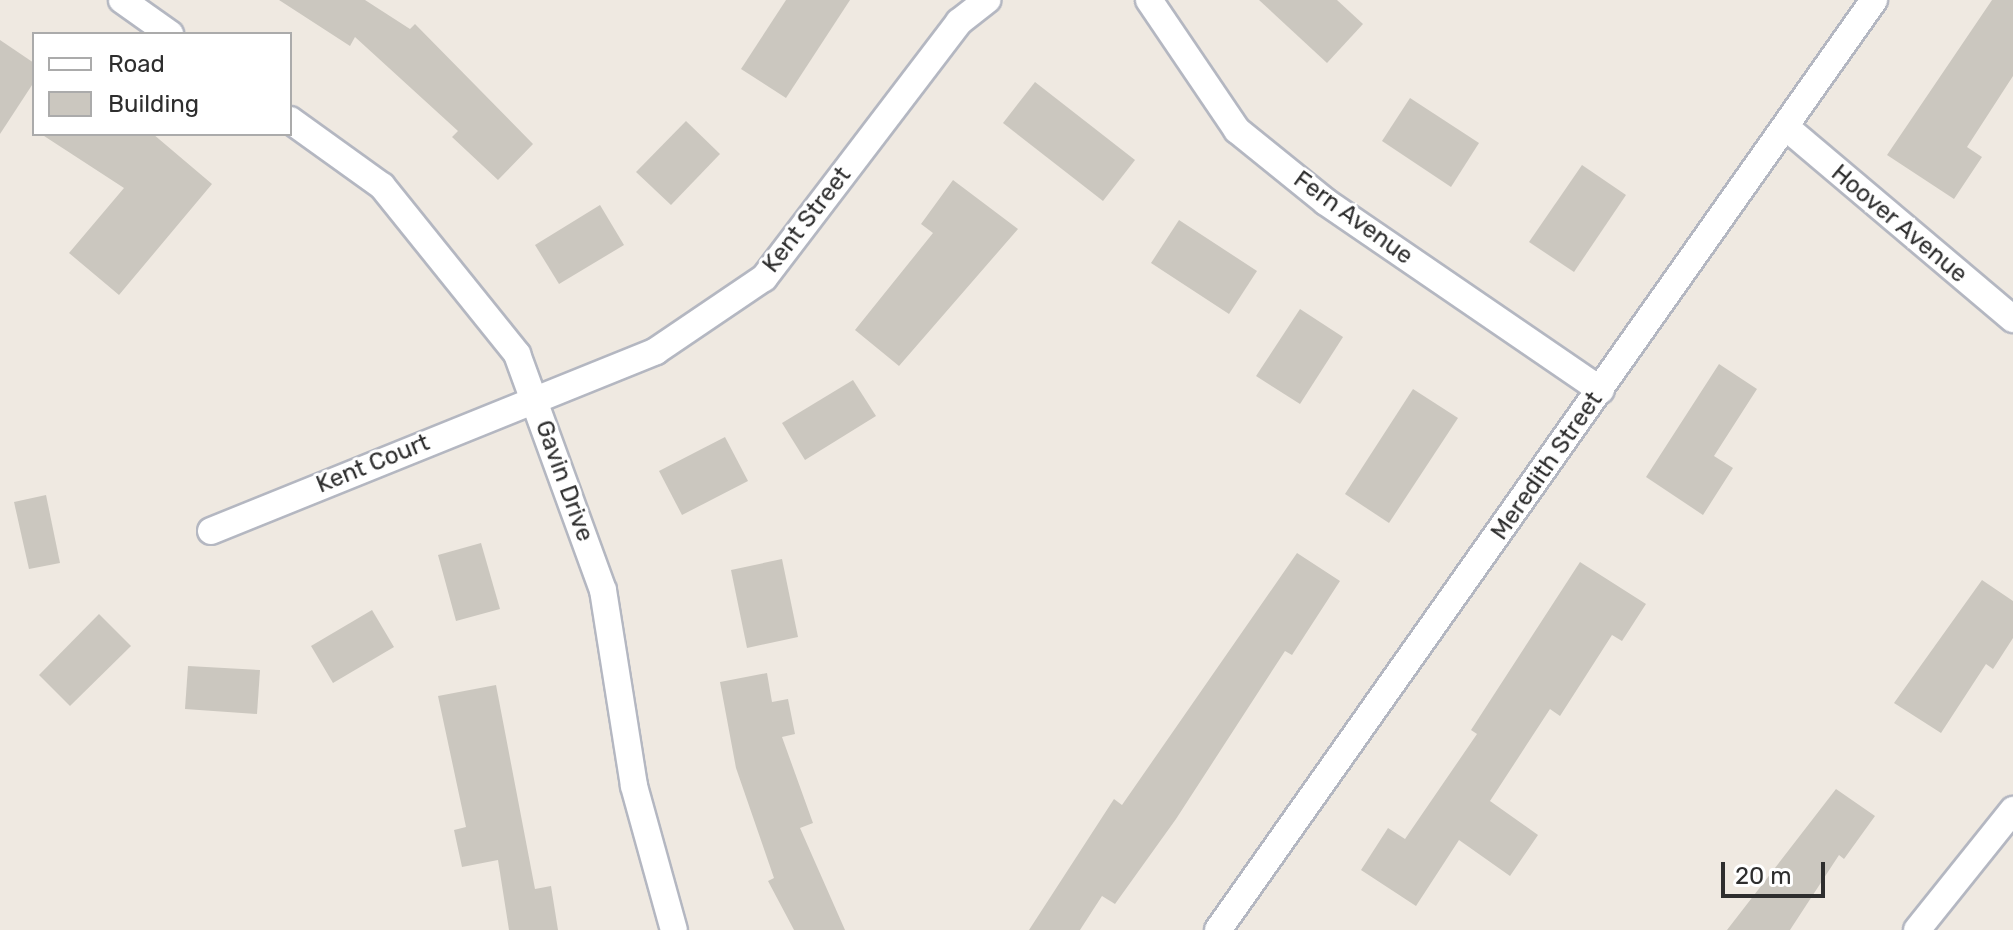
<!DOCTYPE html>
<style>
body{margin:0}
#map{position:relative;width:2013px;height:930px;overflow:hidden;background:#efe9e1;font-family:Rubik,sans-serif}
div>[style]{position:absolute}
.building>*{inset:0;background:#cbc7bf}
.roads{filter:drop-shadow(2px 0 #b4b7c1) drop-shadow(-2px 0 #b4b7c1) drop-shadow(0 2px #b4b7c1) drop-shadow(0 -2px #b4b7c1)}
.street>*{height:26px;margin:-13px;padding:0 13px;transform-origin:13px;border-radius:13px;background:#fff}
span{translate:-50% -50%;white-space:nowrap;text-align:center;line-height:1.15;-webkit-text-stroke:6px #fff;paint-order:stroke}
.street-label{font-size:24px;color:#2e2e2e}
.legend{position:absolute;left:32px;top:32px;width:260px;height:104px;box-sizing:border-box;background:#fff;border:2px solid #ababab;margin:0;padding:10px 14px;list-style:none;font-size:24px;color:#2e2e2e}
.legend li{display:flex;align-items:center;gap:16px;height:40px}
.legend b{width:40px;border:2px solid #ababab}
.scale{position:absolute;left:1721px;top:862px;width:104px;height:36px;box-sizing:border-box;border:4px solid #2e2e2e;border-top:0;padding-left:10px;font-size:24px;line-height:28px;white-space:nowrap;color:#2e2e2e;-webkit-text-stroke:6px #fff;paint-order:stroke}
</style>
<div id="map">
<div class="building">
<i style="clip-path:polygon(279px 0,365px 0,410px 29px,415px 24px,533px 144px,498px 180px,452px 137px,458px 131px,355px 37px,350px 46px)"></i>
<i style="clip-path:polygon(786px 0,850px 0,786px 98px,741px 69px)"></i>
<i style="clip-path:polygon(1259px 0,1337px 0,1363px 24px,1327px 63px)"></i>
<i style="clip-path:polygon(1992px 0,2013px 0,2013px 76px,1967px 147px,1982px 157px,1954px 199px,1887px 155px)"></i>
<i style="clip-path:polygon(0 40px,34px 63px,34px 82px,0 134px)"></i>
<i style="clip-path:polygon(1035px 82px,1135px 160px,1103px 201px,1003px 123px)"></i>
<i style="clip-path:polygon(1410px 98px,1479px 143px,1451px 187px,1382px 141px)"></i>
<i style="clip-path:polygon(686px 121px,720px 154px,671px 205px,636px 172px)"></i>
<i style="clip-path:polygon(41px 134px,153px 134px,212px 184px,119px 295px,69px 253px,124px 188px)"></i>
<i style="clip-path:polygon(1582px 165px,1626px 195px,1574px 272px,1529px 242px)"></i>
<i style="clip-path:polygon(953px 180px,1018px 229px,899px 366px,855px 330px,933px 233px,921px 224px)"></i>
<i style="clip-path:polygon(600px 205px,624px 245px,559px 284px,535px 245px)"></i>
<i style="clip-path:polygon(1179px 220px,1257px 271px,1229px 314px,1151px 263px)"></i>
<i style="clip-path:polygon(1300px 309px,1343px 337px,1300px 404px,1256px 376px)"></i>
<i style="clip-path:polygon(1719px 364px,1757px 389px,1714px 456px,1733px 468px,1703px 515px,1646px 477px)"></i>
<i style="clip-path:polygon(853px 380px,876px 416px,805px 460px,782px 423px)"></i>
<i style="clip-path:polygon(1413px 389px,1458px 418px,1389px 523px,1345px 494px)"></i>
<i style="clip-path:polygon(725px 437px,748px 481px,682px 515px,659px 471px)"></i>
<i style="clip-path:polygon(46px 495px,60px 563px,29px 569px,14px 502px)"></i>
<i style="clip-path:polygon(481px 543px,500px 609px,456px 621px,438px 555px)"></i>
<i style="clip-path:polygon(1297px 553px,1340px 581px,1292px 655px,1285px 651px,1176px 819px,1115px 904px,1102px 896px,1080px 930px,1029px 930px,1114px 799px,1122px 805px)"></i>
<i style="clip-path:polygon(782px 559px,798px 637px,747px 648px,731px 570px)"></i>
<i style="clip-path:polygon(1580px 562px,1646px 604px,1622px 641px,1612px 635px,1560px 716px,1550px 709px,1490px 801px,1538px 835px,1510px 876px,1459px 840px,1416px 906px,1361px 870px,1388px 828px,1405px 839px,1477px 734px,1471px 730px)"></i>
<i style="clip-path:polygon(1982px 580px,2013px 601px,2013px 638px,1993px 669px,1986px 664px,1941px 733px,1894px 703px)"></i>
<i style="clip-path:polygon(372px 610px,394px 647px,333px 683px,311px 646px)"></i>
<i style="clip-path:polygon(99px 614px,131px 646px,70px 706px,39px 675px)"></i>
<i style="clip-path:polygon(188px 666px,260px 670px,257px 714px,185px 709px)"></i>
<i style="clip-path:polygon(767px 673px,772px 702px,788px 699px,795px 734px,782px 737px,813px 823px,800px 828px,845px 930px,794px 930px,768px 881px,774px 878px,736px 768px,720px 682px)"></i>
<i style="clip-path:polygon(496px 685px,535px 889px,551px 886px,558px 930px,509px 930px,498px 860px,462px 867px,454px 830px,466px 827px,438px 696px)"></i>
<i style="clip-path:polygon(1836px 789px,1875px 816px,1844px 859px,1839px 855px,1790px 930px,1727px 930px)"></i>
</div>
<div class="roads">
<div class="street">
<i style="left:122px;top:0;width:59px;rotate:35.3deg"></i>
<i style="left:1149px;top:0;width:157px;rotate:55.9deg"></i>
<i style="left:1237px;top:130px;width:114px;rotate:39deg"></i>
<i style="left:1326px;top:202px;width:333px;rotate:34.4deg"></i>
<i style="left:290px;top:120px;width:113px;rotate:35.7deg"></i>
<i style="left:382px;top:186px;width:216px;rotate:51.2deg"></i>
<i style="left:517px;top:354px;width:251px;rotate:70deg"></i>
<i style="left:603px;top:590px;width:198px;rotate:81deg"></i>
<i style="left:634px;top:786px;width:149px;rotate:74.5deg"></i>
<i style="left:1787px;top:128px;width:296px;rotate:40.2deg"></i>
<i style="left:211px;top:531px;width:480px;rotate:-22deg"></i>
<i style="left:656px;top:351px;width:130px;rotate:-34.1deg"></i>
<i style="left:764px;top:278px;width:322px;rotate:-52.7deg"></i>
<i style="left:959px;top:22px;width:36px;rotate:-38deg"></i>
<i style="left:1218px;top:930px;width:1138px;rotate:-54.8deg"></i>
<i style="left:1917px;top:930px;width:154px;rotate:-51.3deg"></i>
</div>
</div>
<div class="street-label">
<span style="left:1353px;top:218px;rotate:36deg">Fern Avenue</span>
<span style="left:807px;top:220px;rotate:-52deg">Kent Street</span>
<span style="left:1899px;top:224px;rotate:40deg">Hoover Avenue</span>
<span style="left:373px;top:464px;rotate:-22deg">Kent Court</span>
<span style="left:1547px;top:466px;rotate:-55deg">Meredith Street</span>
<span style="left:564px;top:481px;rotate:70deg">Gavin Drive</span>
</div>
<ul class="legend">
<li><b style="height:10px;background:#fff"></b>Road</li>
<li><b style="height:22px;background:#cbc7bf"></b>Building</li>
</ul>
<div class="scale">20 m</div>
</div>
